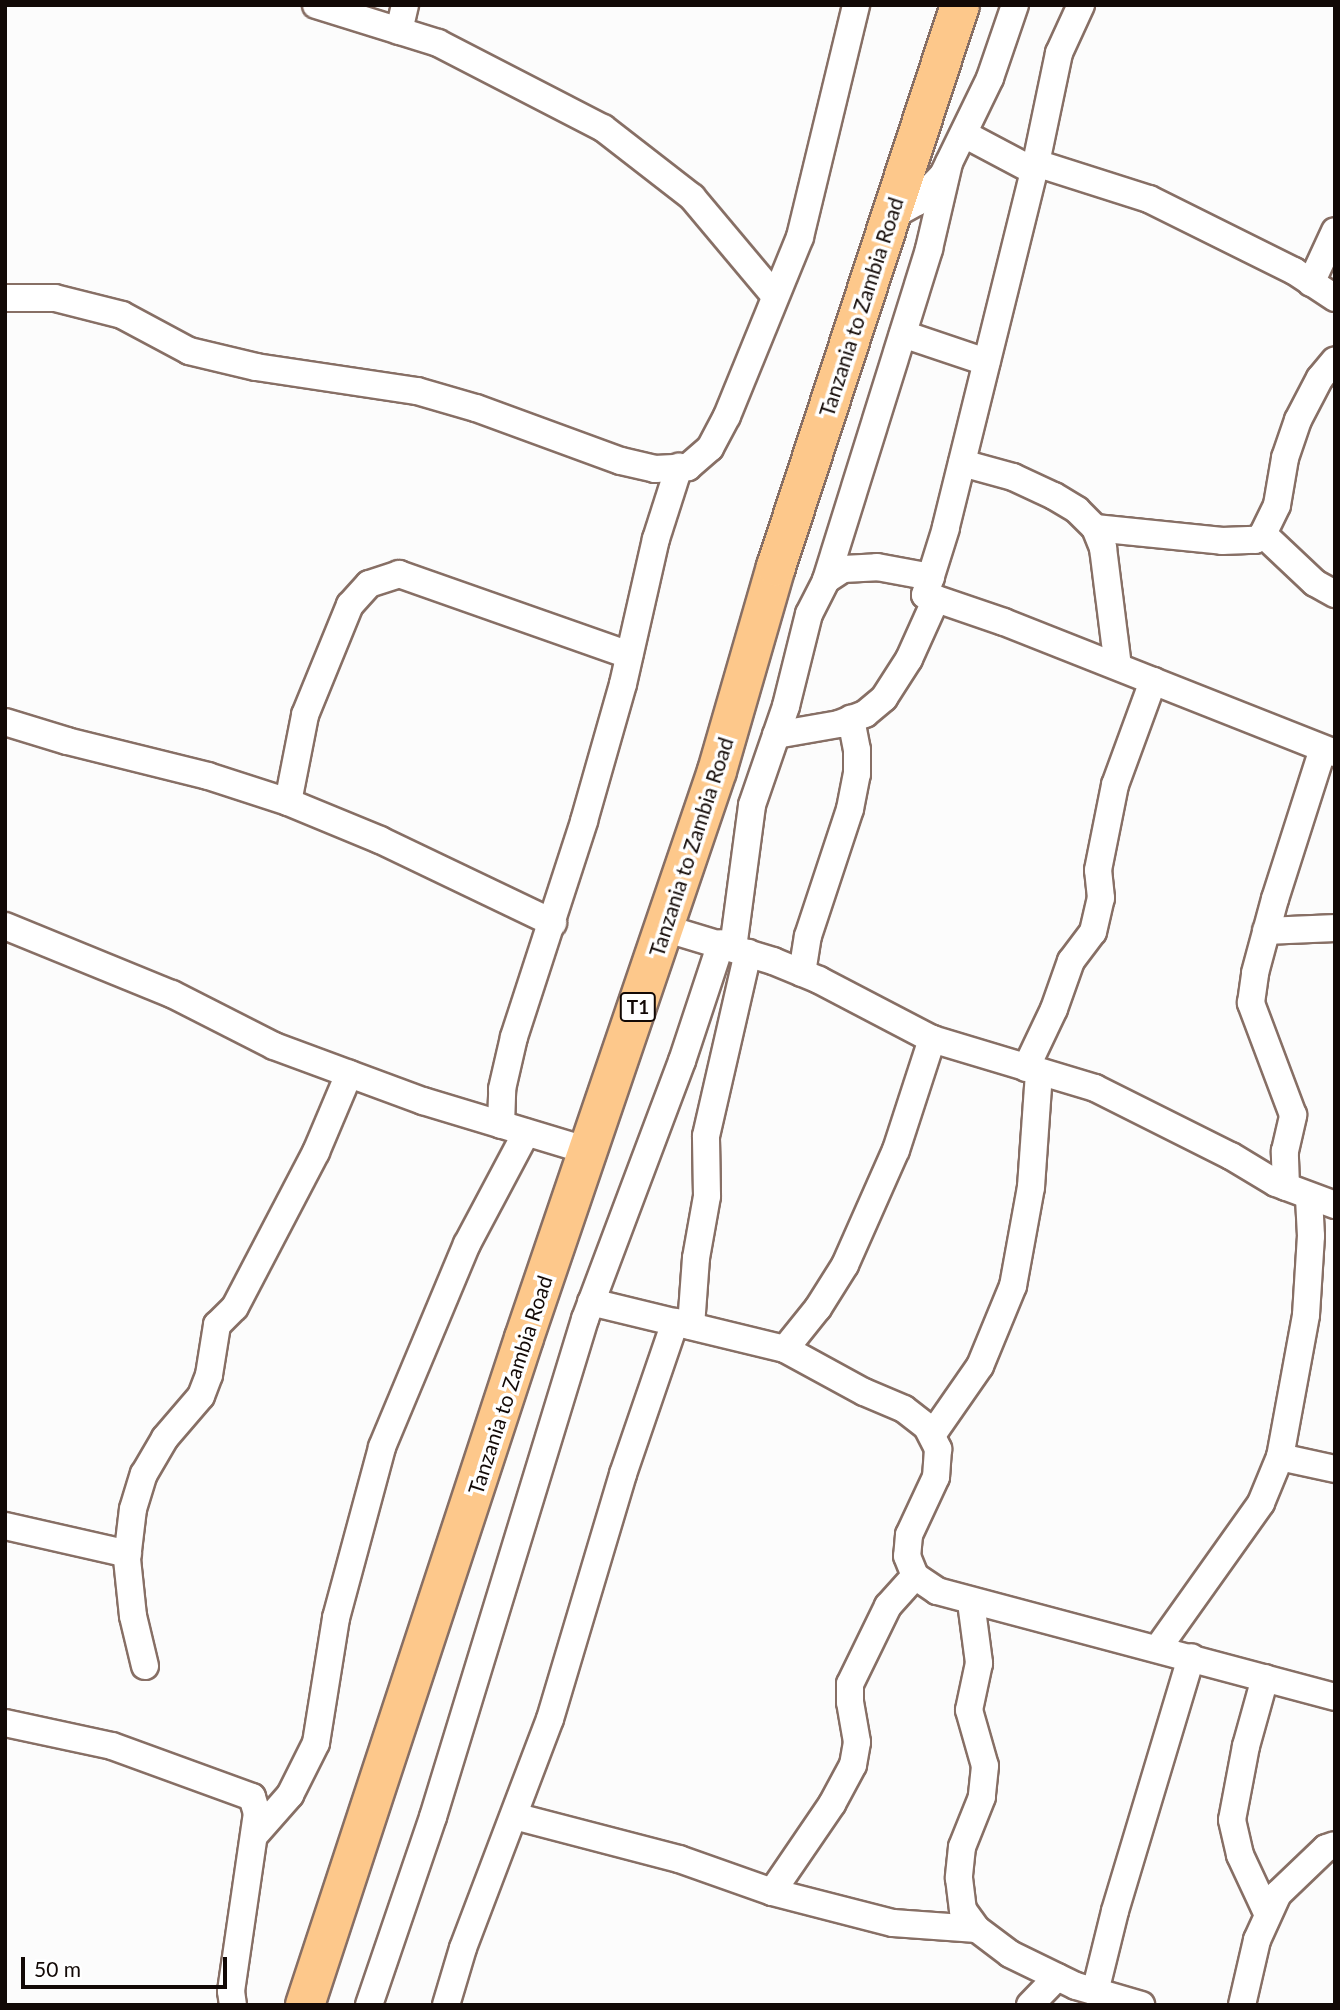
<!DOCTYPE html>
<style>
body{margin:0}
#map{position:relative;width:1340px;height:2010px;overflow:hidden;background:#fcfcfc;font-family:Lato,sans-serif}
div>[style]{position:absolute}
.roads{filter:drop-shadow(2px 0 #876f65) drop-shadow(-2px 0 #876f65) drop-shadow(0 2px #876f65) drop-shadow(0 -2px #876f65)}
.minor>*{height:26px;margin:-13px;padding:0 13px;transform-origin:13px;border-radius:13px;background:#fff}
.highway>*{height:38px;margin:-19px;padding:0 19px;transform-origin:19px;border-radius:19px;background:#fdc88b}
span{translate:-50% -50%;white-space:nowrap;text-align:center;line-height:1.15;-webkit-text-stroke:7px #fff;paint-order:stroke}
.shield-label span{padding:2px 5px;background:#fff;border:2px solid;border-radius:5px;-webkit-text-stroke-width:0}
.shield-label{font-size:19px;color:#120906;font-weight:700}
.street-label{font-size:21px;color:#120906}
.frame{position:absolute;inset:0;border:7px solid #120906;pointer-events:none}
.scale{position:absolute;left:21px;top:1957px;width:206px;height:32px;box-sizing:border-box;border:4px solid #120906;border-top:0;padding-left:9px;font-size:21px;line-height:24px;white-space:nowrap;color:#120906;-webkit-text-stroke:5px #fff;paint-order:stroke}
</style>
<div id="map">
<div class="roads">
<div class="minor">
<i style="left:316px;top:5px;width:128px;rotate:17.3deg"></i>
<i style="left:438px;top:43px;width:186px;rotate:27.3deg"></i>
<i style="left:603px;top:128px;width:113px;rotate:37.8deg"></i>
<i style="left:692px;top:197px;width:129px;rotate:50deg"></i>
<i style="left:1081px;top:5px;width:53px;rotate:114.6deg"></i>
<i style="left:1059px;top:53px;width:112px;rotate:101.8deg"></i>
<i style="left:1036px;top:163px;width:376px;rotate:103.9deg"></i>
<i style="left:946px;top:528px;width:70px;rotate:107.4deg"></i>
<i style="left:925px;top:595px;width:83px;rotate:18.9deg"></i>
<i style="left:1004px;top:622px;width:356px;rotate:21.6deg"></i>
<i style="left:399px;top:31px;width:27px;rotate:-77deg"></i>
<i style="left:964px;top:134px;width:79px;rotate:27.9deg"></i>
<i style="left:1036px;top:163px;width:119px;rotate:17.7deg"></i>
<i style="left:1149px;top:199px;width:162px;rotate:26.4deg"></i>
<i style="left:1294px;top:271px;width:49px;rotate:33.4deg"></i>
<i style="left:890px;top:217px;width:31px;rotate:-29deg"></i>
<i style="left:917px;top:202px;width:37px;rotate:-46deg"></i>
<i style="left:943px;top:175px;width:108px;rotate:-64.1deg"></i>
<i style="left:990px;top:78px;width:77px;rotate:-71.1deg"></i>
<i style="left:1311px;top:283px;width:57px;rotate:-65.2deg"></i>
<i style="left:5px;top:298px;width:50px"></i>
<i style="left:55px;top:298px;width:69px;rotate:14.2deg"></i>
<i style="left:122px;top:315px;width:76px;rotate:28.2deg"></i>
<i style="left:189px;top:351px;width:69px;rotate:13.4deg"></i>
<i style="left:256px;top:367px;width:163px;rotate:8.5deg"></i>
<i style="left:417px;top:391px;width:61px;rotate:16.1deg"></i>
<i style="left:476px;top:408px;width:154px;rotate:20.1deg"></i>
<i style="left:621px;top:461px;width:35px;rotate:13deg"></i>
<i style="left:655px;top:469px;width:33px;rotate:-3deg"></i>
<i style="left:688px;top:467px;width:29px;rotate:-41deg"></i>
<i style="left:710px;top:448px;width:36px;rotate:-62deg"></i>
<i style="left:727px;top:416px;width:193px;rotate:-67.8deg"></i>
<i style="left:800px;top:237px;width:239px;rotate:-76.4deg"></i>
<i style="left:903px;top:334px;width:88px;rotate:18.6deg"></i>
<i style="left:962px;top:463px;width:53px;rotate:15.4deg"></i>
<i style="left:1013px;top:477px;width:45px;rotate:24.9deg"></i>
<i style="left:1054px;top:496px;width:27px;rotate:31deg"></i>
<i style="left:1077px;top:510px;width:25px;rotate:45deg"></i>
<i style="left:1095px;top:528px;width:22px;rotate:68deg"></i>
<i style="left:1103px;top:548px;width:119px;rotate:82.8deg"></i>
<i style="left:1095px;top:528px;width:128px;rotate:5.8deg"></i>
<i style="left:1222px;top:541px;width:33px;rotate:-2deg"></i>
<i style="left:1255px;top:540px;width:8px;rotate:-30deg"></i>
<i style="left:1262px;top:536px;width:34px;rotate:-64deg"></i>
<i style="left:1277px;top:505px;width:48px;rotate:-80.3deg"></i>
<i style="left:1285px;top:458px;width:40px;rotate:-71.1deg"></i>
<i style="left:1298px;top:420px;width:47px;rotate:-62.4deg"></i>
<i style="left:1320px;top:378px;width:23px;rotate:-50deg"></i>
<i style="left:1263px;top:534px;width:71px;rotate:43.3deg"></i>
<i style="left:1315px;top:583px;width:23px;rotate:29deg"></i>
<i style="left:826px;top:580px;width:347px;rotate:-72.7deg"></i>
<i style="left:929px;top:249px;width:88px;rotate:-76.9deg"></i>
<i style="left:5px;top:722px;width:65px;rotate:17deg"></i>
<i style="left:67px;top:741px;width:145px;rotate:13.9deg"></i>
<i style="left:208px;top:776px;width:84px;rotate:18deg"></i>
<i style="left:288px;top:802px;width:100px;rotate:22.4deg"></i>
<i style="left:380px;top:840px;width:192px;rotate:25.6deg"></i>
<i style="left:776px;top:735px;width:64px;rotate:-9.9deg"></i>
<i style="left:839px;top:724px;width:28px;rotate:-21deg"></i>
<i style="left:865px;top:714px;width:25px;rotate:-40deg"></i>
<i style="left:884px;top:698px;width:46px;rotate:-57.3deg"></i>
<i style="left:909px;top:659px;width:66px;rotate:-65.8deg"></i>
<i style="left:288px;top:802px;width:89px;rotate:-78.9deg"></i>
<i style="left:305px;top:715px;width:119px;rotate:-67.8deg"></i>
<i style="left:350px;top:605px;width:28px;rotate:-48deg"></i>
<i style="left:369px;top:584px;width:32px;rotate:-18deg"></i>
<i style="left:399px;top:574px;width:244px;rotate:19.4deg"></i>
<i style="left:5px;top:926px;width:180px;rotate:22.2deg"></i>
<i style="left:172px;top:994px;width:114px;rotate:27deg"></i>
<i style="left:274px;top:1046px;width:159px;rotate:20.3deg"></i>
<i style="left:423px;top:1101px;width:173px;rotate:16.8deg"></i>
<i style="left:664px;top:928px;width:114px;rotate:16.8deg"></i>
<i style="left:773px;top:961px;width:50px;rotate:22.4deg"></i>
<i style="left:819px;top:980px;width:127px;rotate:27.6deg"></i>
<i style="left:932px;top:1039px;width:170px;rotate:16.7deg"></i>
<i style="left:1095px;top:1088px;width:152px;rotate:26.6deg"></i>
<i style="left:1231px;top:1156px;width:52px;rotate:31deg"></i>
<i style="left:1276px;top:1183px;width:63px;rotate:20.4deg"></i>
<i style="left:1266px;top:931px;width:69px;rotate:-2.5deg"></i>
<i style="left:733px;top:948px;width:144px;rotate:-82.4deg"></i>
<i style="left:752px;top:805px;width:105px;rotate:-71deg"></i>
<i style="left:786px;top:706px;width:95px;rotate:-76deg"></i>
<i style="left:809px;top:614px;width:38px;rotate:-63deg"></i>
<i style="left:826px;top:580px;width:20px;rotate:-33deg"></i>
<i style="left:843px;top:569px;width:34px;rotate:-3deg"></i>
<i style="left:877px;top:567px;width:55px;rotate:10.5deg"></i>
<i style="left:802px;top:973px;width:37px;rotate:-81deg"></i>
<i style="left:808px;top:936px;width:134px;rotate:-71.7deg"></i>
<i style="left:850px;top:809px;width:36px;rotate:-79deg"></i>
<i style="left:857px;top:774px;width:24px;rotate:-90deg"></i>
<i style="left:857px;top:750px;width:32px;rotate:-101deg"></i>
<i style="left:1026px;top:1068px;width:65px;rotate:-64.6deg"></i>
<i style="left:1054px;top:1009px;width:51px;rotate:-70.5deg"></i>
<i style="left:1071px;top:961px;width:36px;rotate:-53deg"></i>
<i style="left:1093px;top:932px;width:35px;rotate:-77deg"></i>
<i style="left:1101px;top:898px;width:28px;rotate:-96deg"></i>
<i style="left:1098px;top:870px;width:87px;rotate:-78.7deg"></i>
<i style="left:1115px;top:785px;width:111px;rotate:-69.9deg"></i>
<i style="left:501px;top:1125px;width:36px;rotate:-88deg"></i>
<i style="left:502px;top:1089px;width:53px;rotate:-77deg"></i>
<i style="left:514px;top:1037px;width:227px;rotate:-72deg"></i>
<i style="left:584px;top:821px;width:142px;rotate:-74.1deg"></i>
<i style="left:623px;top:684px;width:149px;rotate:-77.2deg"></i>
<i style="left:656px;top:539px;width:76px;rotate:-72.3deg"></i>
<i style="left:1286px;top:1187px;width:36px;rotate:-92deg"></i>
<i style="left:1285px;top:1151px;width:37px;rotate:-77deg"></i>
<i style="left:1293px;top:1115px;width:120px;rotate:-110.6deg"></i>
<i style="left:1251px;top:1003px;width:30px;rotate:-82deg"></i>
<i style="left:1255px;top:973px;width:77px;rotate:-74.9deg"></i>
<i style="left:1275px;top:899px;width:157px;rotate:-72.3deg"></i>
<i style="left:591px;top:1302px;width:200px;rotate:13.6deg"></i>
<i style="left:785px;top:1349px;width:90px;rotate:28.6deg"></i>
<i style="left:864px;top:1392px;width:43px;rotate:23deg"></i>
<i style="left:904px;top:1409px;width:29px;rotate:38deg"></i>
<i style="left:927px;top:1427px;width:25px;rotate:63deg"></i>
<i style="left:938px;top:1449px;width:28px;rotate:94deg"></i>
<i style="left:936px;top:1477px;width:64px;rotate:115deg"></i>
<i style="left:909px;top:1535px;width:21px;rotate:95deg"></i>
<i style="left:907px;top:1556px;width:22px;rotate:68deg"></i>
<i style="left:915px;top:1576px;width:27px;rotate:34deg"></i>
<i style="left:937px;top:1591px;width:412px;rotate:14.9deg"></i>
<i style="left:691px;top:1326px;width:68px;rotate:-85.8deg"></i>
<i style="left:696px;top:1258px;width:63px;rotate:-79.9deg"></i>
<i style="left:707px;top:1196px;width:60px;rotate:-91deg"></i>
<i style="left:706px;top:1136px;width:188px;rotate:-77.1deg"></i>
<i style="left:785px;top:1349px;width:53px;rotate:-51.2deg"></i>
<i style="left:818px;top:1308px;width:51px;rotate:-57.9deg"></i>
<i style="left:845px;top:1265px;width:126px;rotate:-66.1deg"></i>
<i style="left:896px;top:1150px;width:117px;rotate:-72deg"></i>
<i style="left:932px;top:1435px;width:84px;rotate:-55.2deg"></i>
<i style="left:980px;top:1366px;width:87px;rotate:-67.6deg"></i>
<i style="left:1013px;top:1286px;width:101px;rotate:-79.7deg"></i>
<i style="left:1031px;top:1187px;width:114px;rotate:-86deg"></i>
<i style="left:1280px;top:1457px;width:56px;rotate:12.3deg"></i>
<i style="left:5px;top:1526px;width:126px;rotate:12.8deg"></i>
<i style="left:971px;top:1602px;width:62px;rotate:82.5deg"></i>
<i style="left:979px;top:1663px;width:48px;rotate:102deg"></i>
<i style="left:969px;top:1710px;width:58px;rotate:74.1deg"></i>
<i style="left:985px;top:1766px;width:31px;rotate:96deg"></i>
<i style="left:982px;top:1797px;width:54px;rotate:111.8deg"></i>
<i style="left:962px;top:1847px;width:31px;rotate:96deg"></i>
<i style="left:959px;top:1878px;width:32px;rotate:83deg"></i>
<i style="left:963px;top:1910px;width:24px;rotate:54deg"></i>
<i style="left:977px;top:1929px;width:41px;rotate:37.1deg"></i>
<i style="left:1010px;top:1954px;width:73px;rotate:25.9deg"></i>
<i style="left:1076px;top:1986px;width:68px;rotate:16.3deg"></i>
<i style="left:1158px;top:1648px;width:178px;rotate:-54.6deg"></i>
<i style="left:1261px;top:1503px;width:50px;rotate:-67.6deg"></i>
<i style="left:1280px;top:1457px;width:144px;rotate:-79.6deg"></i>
<i style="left:1306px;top:1315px;width:79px;rotate:-86.4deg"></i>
<i style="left:1311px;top:1236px;width:39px;rotate:-93deg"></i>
<i style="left:145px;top:1666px;width:51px;rotate:-103.5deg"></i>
<i style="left:133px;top:1616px;width:57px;rotate:-96deg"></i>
<i style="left:127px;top:1559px;width:50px;rotate:-83.2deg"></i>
<i style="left:133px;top:1509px;width:37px;rotate:-73deg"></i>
<i style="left:144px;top:1474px;width:42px;rotate:-59.7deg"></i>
<i style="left:165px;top:1438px;width:55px;rotate:-49.4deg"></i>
<i style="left:201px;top:1396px;width:22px;rotate:-69deg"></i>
<i style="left:209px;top:1375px;width:51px;rotate:-80.9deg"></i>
<i style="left:217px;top:1325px;width:25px;rotate:-45deg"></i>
<i style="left:235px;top:1307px;width:175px;rotate:-62.4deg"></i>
<i style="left:316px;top:1152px;width:85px;rotate:-67.1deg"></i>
<i style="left:1265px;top:1678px;width:71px;rotate:105.6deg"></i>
<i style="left:1246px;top:1746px;width:75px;rotate:100.7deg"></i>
<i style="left:1232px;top:1820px;width:36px;rotate:77deg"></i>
<i style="left:1240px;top:1855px;width:66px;rotate:65deg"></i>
<i style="left:5px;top:1723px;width:109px;rotate:12.1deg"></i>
<i style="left:112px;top:1746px;width:149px;rotate:20deg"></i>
<i style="left:252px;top:1797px;width:17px;rotate:73deg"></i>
<i style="left:257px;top:1813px;width:180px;rotate:98.3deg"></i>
<i style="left:231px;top:1991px;width:14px;rotate:82deg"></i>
<i style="left:514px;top:1816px;width:171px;rotate:14.6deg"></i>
<i style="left:679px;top:1859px;width:99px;rotate:19.5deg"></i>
<i style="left:772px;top:1892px;width:125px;rotate:14.4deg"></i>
<i style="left:893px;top:1923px;width:84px;rotate:4.1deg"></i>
<i style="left:254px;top:1836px;width:55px;rotate:-48.7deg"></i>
<i style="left:290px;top:1795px;width:58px;rotate:-63.4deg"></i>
<i style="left:316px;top:1743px;width:127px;rotate:-80.9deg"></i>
<i style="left:336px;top:1618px;width:177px;rotate:-74.9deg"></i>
<i style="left:382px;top:1447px;width:220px;rotate:-67.3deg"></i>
<i style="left:467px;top:1244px;width:126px;rotate:-62deg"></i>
<i style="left:772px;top:1892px;width:107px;rotate:-55.7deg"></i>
<i style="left:832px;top:1804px;width:44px;rotate:-61.7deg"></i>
<i style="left:853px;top:1765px;width:23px;rotate:-80deg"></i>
<i style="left:857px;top:1742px;width:41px;rotate:-99.9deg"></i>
<i style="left:850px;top:1702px;width:18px;rotate:-90deg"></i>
<i style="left:850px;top:1684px;width:87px;rotate:-64deg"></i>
<i style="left:888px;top:1606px;width:40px;rotate:-48deg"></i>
<i style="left:1095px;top:1992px;width:83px;rotate:-76.1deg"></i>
<i style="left:1115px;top:1911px;width:265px;rotate:-73.3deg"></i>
<i style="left:369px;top:2005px;width:199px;rotate:-71.2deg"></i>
<i style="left:433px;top:1817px;width:521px;rotate:-73.03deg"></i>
<i style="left:585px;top:1319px;width:276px;rotate:-69.4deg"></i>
<i style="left:682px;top:1061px;width:124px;rotate:-71.7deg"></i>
<i style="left:446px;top:2005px;width:59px;rotate:-73.4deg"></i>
<i style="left:463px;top:1948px;width:245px;rotate:-69.2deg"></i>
<i style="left:550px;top:1719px;width:256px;rotate:-73.4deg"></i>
<i style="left:623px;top:1474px;width:161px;rotate:-71.1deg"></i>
<i style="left:1030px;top:2005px;width:39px;rotate:-46deg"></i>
<i style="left:1242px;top:2005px;width:67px;rotate:-77deg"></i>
<i style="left:1257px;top:1940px;width:51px;rotate:-65.5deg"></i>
<i style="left:1278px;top:1894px;width:66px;rotate:-43.8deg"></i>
<i style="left:1326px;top:1848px;width:9px;rotate:-18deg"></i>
</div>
<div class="highway">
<i style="left:305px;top:2005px;width:702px;rotate:-71.82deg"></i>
<i style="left:524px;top:1338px;width:599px;rotate:-71.2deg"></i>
<i style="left:717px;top:771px;width:212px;rotate:-73.9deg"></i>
<i style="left:776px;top:567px;width:591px;rotate:-71.87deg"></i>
</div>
</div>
<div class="shield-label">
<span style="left:638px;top:1007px">T1</span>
</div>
<div class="street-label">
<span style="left:861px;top:307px;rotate:-72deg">Tanzania to Zambia Road</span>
<span style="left:691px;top:847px;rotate:-72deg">Tanzania to Zambia Road</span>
<span style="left:510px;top:1385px;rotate:-72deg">Tanzania to Zambia Road</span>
</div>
<div class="frame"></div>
<div class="scale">50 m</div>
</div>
